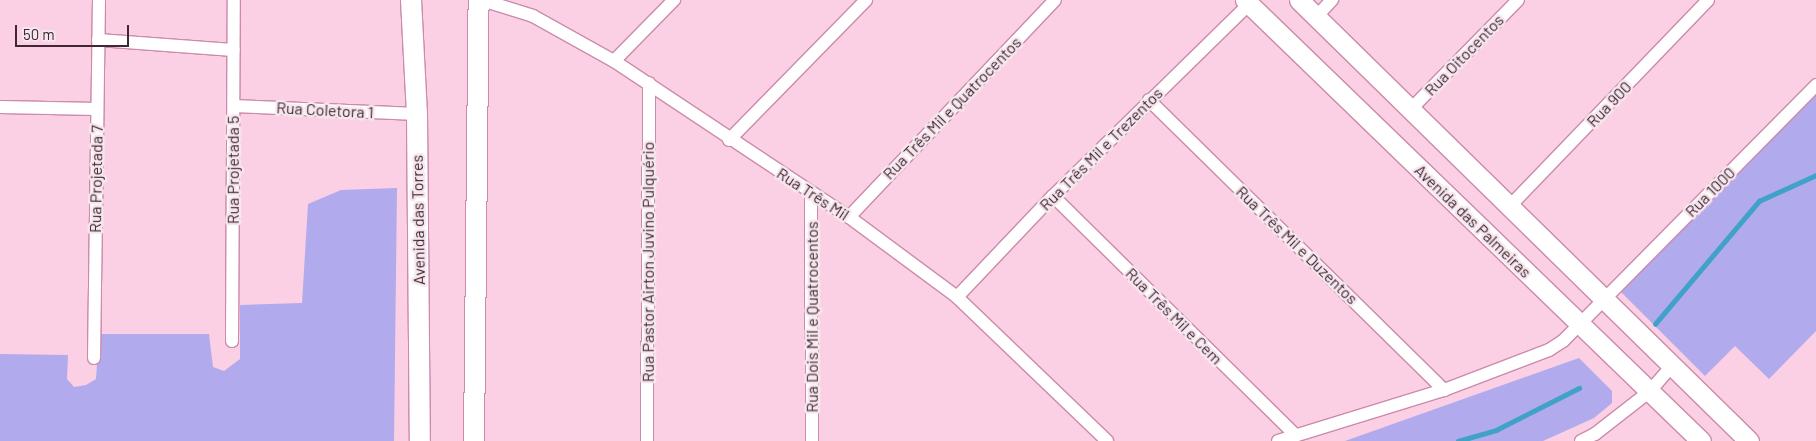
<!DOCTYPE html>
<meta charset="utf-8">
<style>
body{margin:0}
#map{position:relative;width:1816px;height:441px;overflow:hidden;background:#fbd0e4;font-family:Barlow,sans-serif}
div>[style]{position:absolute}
.green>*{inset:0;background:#b1aaec}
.stream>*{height:4.5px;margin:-2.25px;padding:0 2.25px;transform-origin:2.25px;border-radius:2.25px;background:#40a1c9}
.roads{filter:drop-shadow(1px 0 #cc8bab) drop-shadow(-1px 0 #cc8bab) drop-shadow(0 1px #cc8bab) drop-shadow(0 -1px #cc8bab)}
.street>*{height:12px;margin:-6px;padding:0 6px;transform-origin:6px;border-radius:6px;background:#fff}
.secondary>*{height:19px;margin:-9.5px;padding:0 9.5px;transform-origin:9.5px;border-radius:9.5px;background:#fff}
.primary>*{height:20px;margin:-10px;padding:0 10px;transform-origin:10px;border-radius:10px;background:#fff}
span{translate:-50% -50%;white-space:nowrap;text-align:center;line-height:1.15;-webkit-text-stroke:5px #f5e7ed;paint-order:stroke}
.street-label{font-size:16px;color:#412633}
.scale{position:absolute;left:15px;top:25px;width:114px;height:22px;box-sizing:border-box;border:2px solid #412633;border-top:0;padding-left:6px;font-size:15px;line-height:18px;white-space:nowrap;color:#412633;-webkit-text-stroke:4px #f5e7ed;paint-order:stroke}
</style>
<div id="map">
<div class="green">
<i style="clip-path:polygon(1816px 92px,1816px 331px,1769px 379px,1735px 346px,1705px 376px,1620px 291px)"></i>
<i style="clip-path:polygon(397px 188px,394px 441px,0 441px,0 354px,68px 355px,67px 379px,74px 387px,86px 385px,96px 379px,99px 334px,209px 334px,213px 367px,224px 371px,240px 359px,240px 305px,302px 303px,308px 204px,341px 190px)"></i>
<i style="clip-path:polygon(1579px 358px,1612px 391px,1612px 403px,1594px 418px,1543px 441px,1345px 441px)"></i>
</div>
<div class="stream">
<i style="left:1655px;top:324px;width:161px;rotate:-49.8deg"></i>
<i style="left:1759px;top:201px;width:63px;rotate:-24.5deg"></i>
<i style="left:1458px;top:441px;width:40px;rotate:-16deg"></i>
<i style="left:1496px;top:430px;width:93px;rotate:-26.8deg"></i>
</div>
<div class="roads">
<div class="street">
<i style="left:482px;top:0;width:53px;rotate:17.4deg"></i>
<i style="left:533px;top:16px;width:93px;rotate:29.1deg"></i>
<i style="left:614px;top:61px;width:282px;rotate:33.6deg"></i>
<i style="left:849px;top:217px;width:134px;rotate:36.5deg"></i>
<i style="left:957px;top:297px;width:208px;rotate:43.8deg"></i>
<i style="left:1317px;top:16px;width:22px;rotate:-47deg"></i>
<i style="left:98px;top:40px;width:136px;rotate:4.2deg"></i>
<i style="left:614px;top:61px;width:86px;rotate:-45.5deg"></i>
<i style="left:1149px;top:100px;width:414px;rotate:44.5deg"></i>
<i style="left:234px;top:106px;width:183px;rotate:2.5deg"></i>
<i style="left:0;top:107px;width:97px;rotate:1.2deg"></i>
<i style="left:1410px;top:110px;width:154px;rotate:-45.5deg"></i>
<i style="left:729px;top:140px;width:196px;rotate:-45.6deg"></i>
<i style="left:811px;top:192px;width:249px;rotate:89.8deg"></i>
<i style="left:1053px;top:196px;width:340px;rotate:44.6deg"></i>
<i style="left:1509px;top:207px;width:287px;rotate:-46.1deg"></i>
<i style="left:849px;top:217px;width:299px;rotate:-46.5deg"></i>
<i style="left:957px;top:297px;width:139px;rotate:-46.5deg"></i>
<i style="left:1053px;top:196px;width:274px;rotate:-44.4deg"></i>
<i style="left:232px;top:341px;width:341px;rotate:-89.7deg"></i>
<i style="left:94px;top:358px;width:358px;rotate:-89.2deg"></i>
<i style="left:647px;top:441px;width:358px;rotate:-89.7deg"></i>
<i style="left:1278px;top:441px;width:174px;rotate:-17.1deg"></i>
<i style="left:1444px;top:390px;width:112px;rotate:-20.9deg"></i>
<i style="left:1549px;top:350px;width:17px;rotate:-33deg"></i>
<i style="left:1563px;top:341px;width:360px;rotate:-45.3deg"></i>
<i style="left:1581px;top:441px;width:16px;rotate:-27deg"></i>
<i style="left:1595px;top:434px;width:70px;rotate:-38deg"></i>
<i style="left:1650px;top:391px;width:35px;rotate:-49deg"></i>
</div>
<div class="secondary">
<i style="left:1245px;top:0;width:634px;rotate:44.04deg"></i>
<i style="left:1299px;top:0;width:630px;rotate:44.42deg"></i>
</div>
<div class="primary">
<i style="left:411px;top:0;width:114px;rotate:87deg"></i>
<i style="left:417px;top:114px;width:327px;rotate:89.5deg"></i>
<i style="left:474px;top:441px;width:441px;rotate:-89.4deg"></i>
</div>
</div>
<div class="street-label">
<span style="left:1464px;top:55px;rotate:-46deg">Rua Oitocentos</span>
<span style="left:1609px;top:104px;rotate:-46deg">Rua 900</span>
<span style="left:952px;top:108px;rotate:-46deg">Rua Três Mil e Quatrocentos</span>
<span style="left:325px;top:110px;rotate:3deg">Rua Coletora 1</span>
<span style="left:1101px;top:149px;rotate:-45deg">Rua Três Mil e Trezentos</span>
<span style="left:233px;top:170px;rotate:-90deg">Rua Projetada 5</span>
<span style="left:96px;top:179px;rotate:-89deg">Rua Projetada 7</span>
<span style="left:1710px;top:192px;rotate:-45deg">Rua 1000</span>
<span style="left:813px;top:194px;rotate:33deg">Rua Três Mil</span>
<span style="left:418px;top:220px;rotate:-91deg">Avenida das Torres</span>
<span style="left:1473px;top:221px;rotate:44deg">Avenida das Palmeiras</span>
<span style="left:1297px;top:245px;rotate:44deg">Rua Três Mil e Duzentos</span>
<span style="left:648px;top:262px;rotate:-90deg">Rua Pastor Airton Juvino Pulquério</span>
<span style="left:1174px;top:316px;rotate:45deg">Rua Três Mil e Cem</span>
<span style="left:812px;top:317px;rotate:-90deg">Rua Dois Mil e Quatrocentos</span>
</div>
<div class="scale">50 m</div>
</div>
